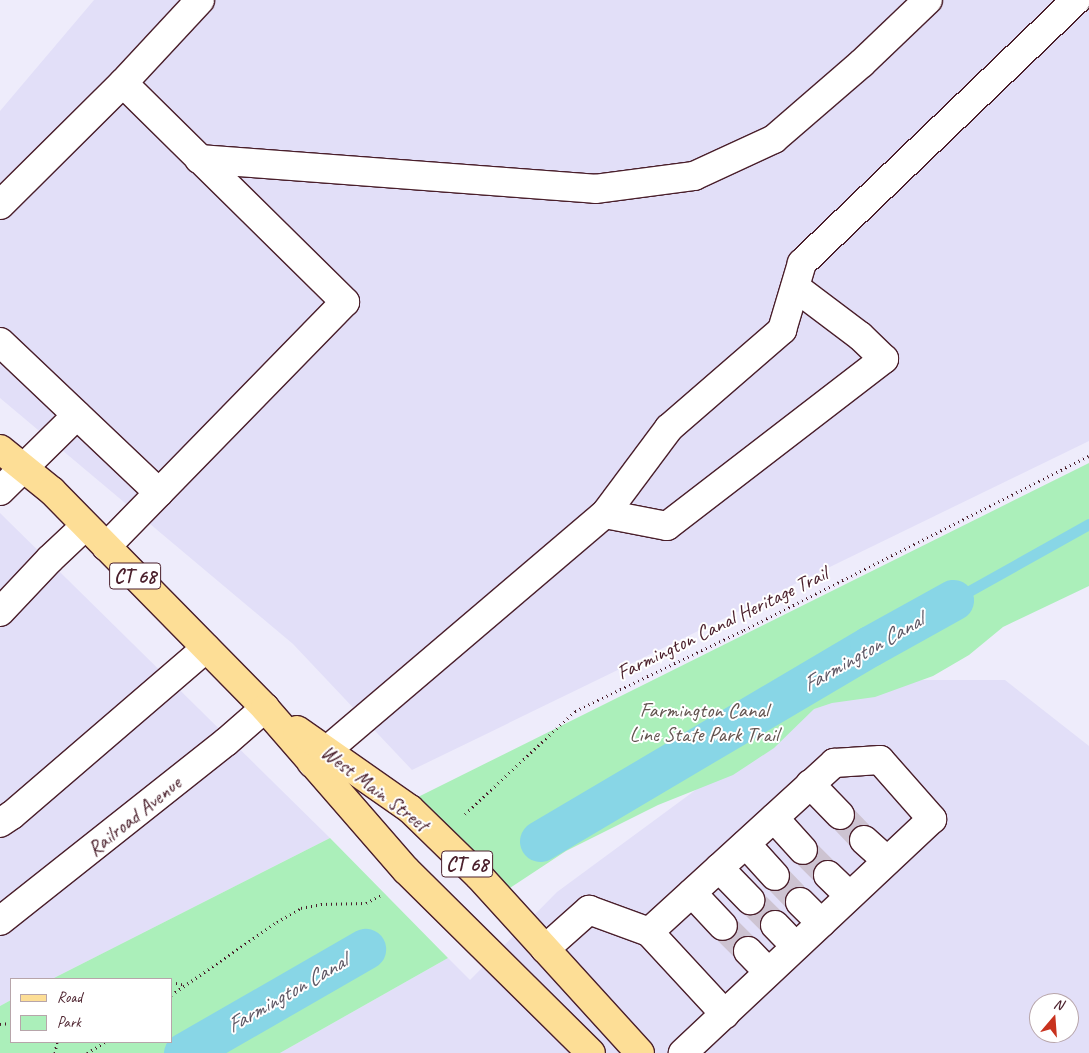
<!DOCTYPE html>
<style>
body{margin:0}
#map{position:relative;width:1089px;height:1053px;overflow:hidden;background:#eeecfb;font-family:Caveat,sans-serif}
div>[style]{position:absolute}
.built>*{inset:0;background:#e2dff8}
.green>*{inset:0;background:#abefba}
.stream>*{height:11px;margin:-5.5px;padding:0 5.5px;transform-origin:5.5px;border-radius:5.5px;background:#88d6e6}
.canal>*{height:41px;margin:-20.5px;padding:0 20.5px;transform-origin:20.5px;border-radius:20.5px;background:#88d6e6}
.minor-tunnel>*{height:28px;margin-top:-14px;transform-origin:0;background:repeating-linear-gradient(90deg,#cdc3d1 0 28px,transparent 0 42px)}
.path>*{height:3px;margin-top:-1.5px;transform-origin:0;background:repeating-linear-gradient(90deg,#4a1f2b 0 1px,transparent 0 5px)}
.roads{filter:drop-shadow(1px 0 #4a1f2b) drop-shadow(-1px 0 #4a1f2b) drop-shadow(0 1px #4a1f2b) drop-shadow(0 -1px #4a1f2b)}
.minor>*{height:28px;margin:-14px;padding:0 14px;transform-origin:14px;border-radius:14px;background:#fff}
.major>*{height:28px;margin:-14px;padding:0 14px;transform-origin:14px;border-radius:14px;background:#fdde96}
span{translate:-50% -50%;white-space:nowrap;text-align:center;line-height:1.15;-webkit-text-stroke:4px #fff;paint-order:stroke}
.shield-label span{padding:1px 4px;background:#fff;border:1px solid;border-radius:4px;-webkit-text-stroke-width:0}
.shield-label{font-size:20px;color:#4a1f2b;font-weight:700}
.street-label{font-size:21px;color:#4a1f2b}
.park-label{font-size:21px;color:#62534f}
.water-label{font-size:22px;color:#5d5663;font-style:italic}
.legend{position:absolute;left:10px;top:978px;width:162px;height:65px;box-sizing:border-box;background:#fff;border:1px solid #b7a5aa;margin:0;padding:6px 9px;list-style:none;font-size:15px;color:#4a1f2b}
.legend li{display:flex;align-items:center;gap:10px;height:25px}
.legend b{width:25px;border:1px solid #b7a5aa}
.north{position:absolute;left:1029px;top:993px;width:50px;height:50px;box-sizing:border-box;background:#fff;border:1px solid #b7a5aa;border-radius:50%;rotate:18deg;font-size:14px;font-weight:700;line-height:20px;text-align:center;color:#4a1f2b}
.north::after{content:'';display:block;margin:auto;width:18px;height:22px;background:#c8321e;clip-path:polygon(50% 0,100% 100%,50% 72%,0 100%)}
</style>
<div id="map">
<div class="built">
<i style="clip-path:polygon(94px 0,1089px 0,1089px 441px,412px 770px,293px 644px,0 398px,0 111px)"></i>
<i style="clip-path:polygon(0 513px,330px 838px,52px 979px,11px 979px,11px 1000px,0 1006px)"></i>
<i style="clip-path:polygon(evenodd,845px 680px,1005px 680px,1089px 746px,1089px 1053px,280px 1053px,448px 958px,470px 980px,557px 892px,845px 680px,1039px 1003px,1069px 1003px,1069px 1033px,1039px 1033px,1039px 1003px)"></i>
</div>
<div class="green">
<i style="clip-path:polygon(1089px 463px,1089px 586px,1003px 627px,969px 655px,933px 676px,875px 697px,832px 703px,814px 709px,774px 748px,733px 775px,658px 805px,566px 851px,507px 890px,416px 798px)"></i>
<i style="clip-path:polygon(330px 838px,448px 958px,280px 1053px,0 1053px,0 1006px,11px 1000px,11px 1042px,171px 1042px,171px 979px,52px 979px)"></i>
</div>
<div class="stream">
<i style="left:953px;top:600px;width:156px;rotate:-29.2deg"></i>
</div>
<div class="canal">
<i style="left:540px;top:841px;width:383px;rotate:-30.6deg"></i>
<i style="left:870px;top:646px;width:95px;rotate:-29deg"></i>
<i style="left:184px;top:1053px;width:209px;rotate:-29.9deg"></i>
</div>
<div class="minor-tunnel">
<i style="left:840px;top:815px;width:35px;rotate:46deg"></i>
<i style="left:803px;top:850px;width:35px;rotate:45deg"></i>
<i style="left:775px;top:876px;width:36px;rotate:46deg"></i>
<i style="left:750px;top:900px;width:35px;rotate:45deg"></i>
<i style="left:723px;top:926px;width:35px;rotate:45deg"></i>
</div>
<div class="path">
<i style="left:465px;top:814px;width:151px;rotate:-43.1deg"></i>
<i style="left:575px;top:711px;width:187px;rotate:-25.6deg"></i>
<i style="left:744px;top:630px;width:386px;rotate:-26.8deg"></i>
<i style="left:153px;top:979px;width:7px"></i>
<i style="left:171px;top:982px;width:14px;rotate:12deg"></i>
<i style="left:171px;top:995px;width:129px;rotate:-34.6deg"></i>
<i style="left:277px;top:922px;width:28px;rotate:-30deg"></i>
<i style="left:301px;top:908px;width:20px;rotate:-11deg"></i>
<i style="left:321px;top:904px;width:45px;rotate:-1.3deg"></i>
<i style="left:366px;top:903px;width:17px;rotate:-28deg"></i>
<i style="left:0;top:1024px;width:11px;rotate:-5deg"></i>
<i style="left:55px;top:1053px;width:11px;rotate:-80deg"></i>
<i style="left:87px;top:1053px;width:21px;rotate:-31deg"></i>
</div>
<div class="roads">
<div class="minor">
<i style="left:123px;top:83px;width:113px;rotate:-47.1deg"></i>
<i style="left:199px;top:159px;width:397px;rotate:4.3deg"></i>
<i style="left:595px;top:189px;width:100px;rotate:-7.5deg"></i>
<i style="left:694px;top:176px;width:88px;rotate:-24.8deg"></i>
<i style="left:774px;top:139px;width:116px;rotate:-40.8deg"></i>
<i style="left:862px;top:63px;width:91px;rotate:-43.7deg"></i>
<i style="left:0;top:205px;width:173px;rotate:-44.8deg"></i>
<i style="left:123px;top:83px;width:312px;rotate:44.6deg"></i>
<i style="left:345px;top:302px;width:342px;rotate:134.3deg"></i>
<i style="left:0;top:342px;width:219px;rotate:43.5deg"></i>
<i style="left:0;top:491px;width:108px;rotate:-44.6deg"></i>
<i style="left:605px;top:514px;width:63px;rotate:11deg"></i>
<i style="left:667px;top:526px;width:274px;rotate:-37.6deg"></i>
<i style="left:884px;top:359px;width:33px;rotate:-136deg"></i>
<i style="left:860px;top:336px;width:81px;rotate:-143deg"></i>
<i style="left:0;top:612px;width:73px;rotate:-46.7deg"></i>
<i style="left:50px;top:559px;width:48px;rotate:-43.3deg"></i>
<i style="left:312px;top:763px;width:385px;rotate:-40.4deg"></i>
<i style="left:605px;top:514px;width:107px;rotate:-53.3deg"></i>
<i style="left:669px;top:428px;width:150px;rotate:-40.9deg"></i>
<i style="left:782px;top:330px;width:70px;rotate:-73.4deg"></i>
<i style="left:802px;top:263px;width:380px;rotate:-43.8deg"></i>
<i style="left:810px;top:784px;width:43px;rotate:45.9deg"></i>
<i style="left:774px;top:818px;width:43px;rotate:47.8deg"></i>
<i style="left:0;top:823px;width:14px;rotate:-34deg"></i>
<i style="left:12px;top:815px;width:256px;rotate:-40.7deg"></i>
<i style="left:864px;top:840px;width:31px;rotate:42deg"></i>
<i style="left:746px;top:844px;width:43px;rotate:47.8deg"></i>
<i style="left:719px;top:868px;width:45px;rotate:45.9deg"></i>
<i style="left:828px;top:875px;width:30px;rotate:44deg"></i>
<i style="left:692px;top:893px;width:45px;rotate:46.8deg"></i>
<i style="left:800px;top:902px;width:30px;rotate:45deg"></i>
<i style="left:0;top:921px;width:288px;rotate:-38.4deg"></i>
<i style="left:226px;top:742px;width:52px;rotate:-41.1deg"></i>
<i style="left:775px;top:925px;width:29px;rotate:46deg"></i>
<i style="left:649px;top:932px;width:251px;rotate:-42.4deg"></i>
<i style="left:834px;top:763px;width:46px;rotate:-3.7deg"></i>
<i style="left:880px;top:760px;width:79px;rotate:48.6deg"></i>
<i style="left:932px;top:819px;width:342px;rotate:136.8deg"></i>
<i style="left:545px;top:949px;width:59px;rotate:-41.6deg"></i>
<i style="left:589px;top:910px;width:64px;rotate:20.1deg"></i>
<i style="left:649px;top:932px;width:112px;rotate:47.2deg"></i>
<i style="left:748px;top:951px;width:29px;rotate:46deg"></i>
</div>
<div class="major">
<i style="left:0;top:449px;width:67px;rotate:38.9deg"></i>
<i style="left:52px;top:491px;width:304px;rotate:45.5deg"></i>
<i style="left:265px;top:708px;width:215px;rotate:49deg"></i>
<i style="left:406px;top:870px;width:260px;rotate:44.7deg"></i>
<i style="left:297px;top:730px;width:138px;rotate:35deg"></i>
<i style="left:410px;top:809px;width:96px;rotate:44.2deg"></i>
<i style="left:479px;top:876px;width:239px;rotate:47.7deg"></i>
</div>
</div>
<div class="shield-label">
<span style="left:135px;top:576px">CT 68</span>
<span style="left:467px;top:864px">CT 68</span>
</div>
<div class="street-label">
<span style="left:722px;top:623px;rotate:-26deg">Farmington Canal Heritage Trail</span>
<span style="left:375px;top:788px;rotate:37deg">West Main Street</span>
<span style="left:134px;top:816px;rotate:-39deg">Railroad Avenue</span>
</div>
<div class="park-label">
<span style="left:704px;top:722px">Farmington Canal<br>Line State Park Trail</span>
</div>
<div class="water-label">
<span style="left:863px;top:653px;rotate:-30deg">Farmington Canal</span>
<span style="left:287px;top:994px;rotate:-30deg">Farmington Canal</span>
</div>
<ul class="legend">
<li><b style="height:6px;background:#fdde96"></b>Road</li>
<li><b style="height:14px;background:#abefba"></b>Park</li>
</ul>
<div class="north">N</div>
</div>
